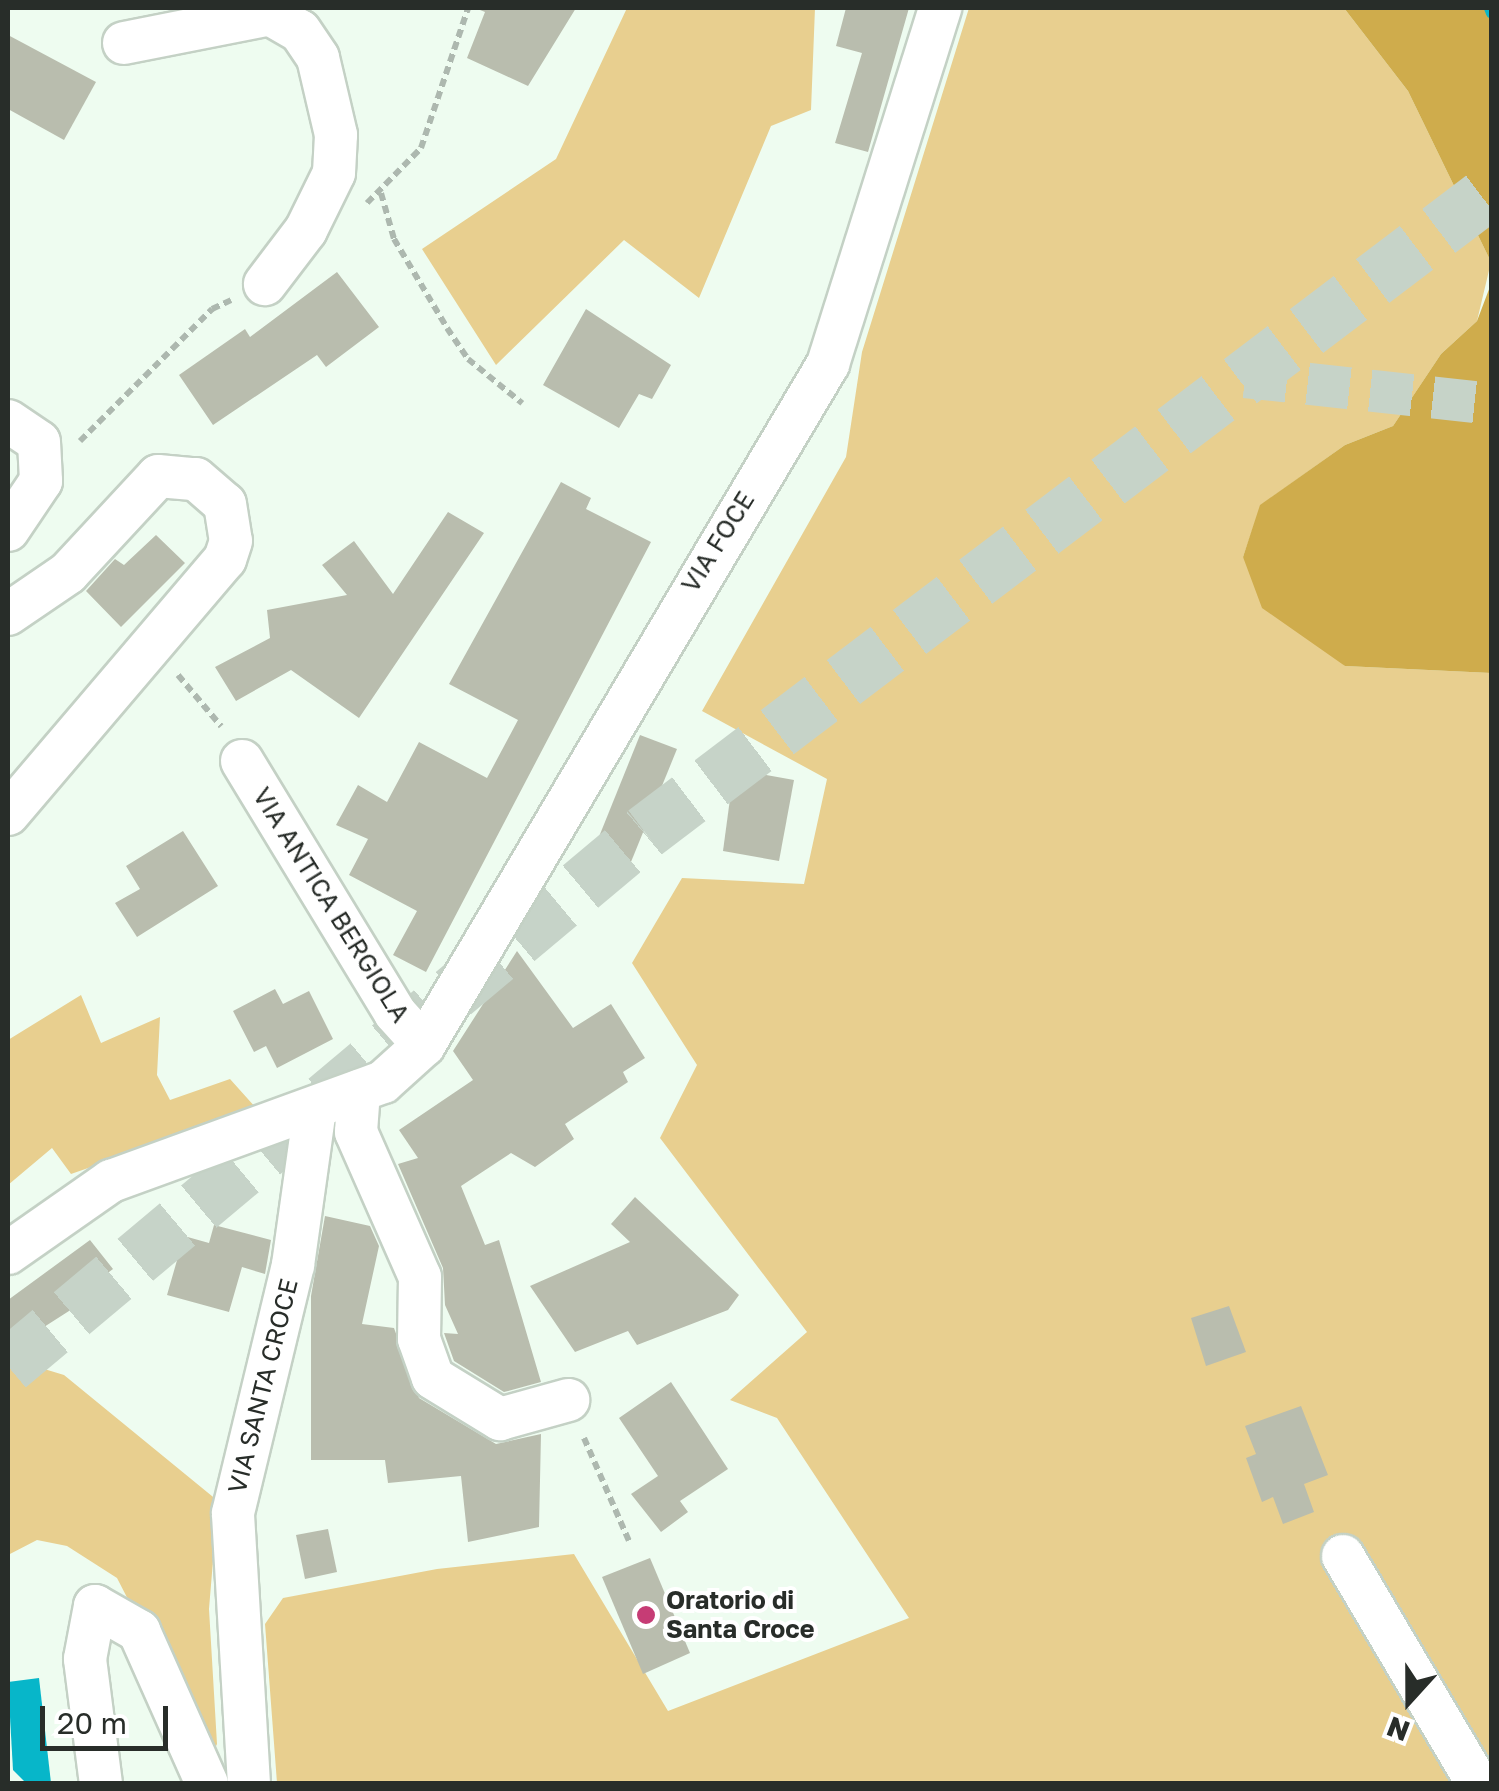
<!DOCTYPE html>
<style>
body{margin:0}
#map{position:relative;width:1499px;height:1791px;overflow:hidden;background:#eefcf0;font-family:"Golos Text",sans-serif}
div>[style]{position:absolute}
.green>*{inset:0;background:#e8cf8f}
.forest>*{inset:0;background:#cfac4c}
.water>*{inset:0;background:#07b6c9}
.stream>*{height:12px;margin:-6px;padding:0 6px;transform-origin:6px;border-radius:6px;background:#07b6c9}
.building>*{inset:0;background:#b9bdae}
.minor-tunnel>*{height:42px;margin-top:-21px;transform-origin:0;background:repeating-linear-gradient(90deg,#c6d3c8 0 42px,transparent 0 63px)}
.major-tunnel>*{height:55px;margin-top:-27.5px;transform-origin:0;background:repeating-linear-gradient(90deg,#c6d3c8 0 55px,transparent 0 83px)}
.path>*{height:6px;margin-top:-3px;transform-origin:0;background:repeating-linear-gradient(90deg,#adb8af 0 8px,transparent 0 13px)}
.roads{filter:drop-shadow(2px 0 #c4d1c5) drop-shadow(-2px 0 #c4d1c5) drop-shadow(0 2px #c4d1c5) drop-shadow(0 -2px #c4d1c5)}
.minor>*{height:42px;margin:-21px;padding:0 21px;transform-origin:21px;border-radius:21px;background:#fff}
.dots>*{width:28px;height:28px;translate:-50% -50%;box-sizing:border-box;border:5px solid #fff;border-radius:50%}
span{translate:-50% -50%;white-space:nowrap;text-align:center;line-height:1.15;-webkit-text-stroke:8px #fff;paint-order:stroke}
.street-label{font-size:25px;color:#282d29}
.poi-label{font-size:25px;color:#282d29;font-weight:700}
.left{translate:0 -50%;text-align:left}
.frame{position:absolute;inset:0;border:10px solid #282d29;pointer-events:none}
.north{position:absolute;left:1359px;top:1651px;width:100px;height:100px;-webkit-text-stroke:8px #fff;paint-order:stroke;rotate:201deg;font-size:28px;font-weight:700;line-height:40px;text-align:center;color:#282d29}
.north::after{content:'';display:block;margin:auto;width:35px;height:45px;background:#282d29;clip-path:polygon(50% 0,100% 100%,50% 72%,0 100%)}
.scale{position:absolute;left:40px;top:1706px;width:128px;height:45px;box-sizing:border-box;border:5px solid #282d29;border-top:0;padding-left:12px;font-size:30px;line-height:35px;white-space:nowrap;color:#282d29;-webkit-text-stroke:8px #fff;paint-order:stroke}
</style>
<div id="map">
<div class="green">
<i style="clip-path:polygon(627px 8px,815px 8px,811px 110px,771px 126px,699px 298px,624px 240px,496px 365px,422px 249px,556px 159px)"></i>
<i style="clip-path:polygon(969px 8px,1344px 8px,1408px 91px,1491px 262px,1477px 321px,1441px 354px,1393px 426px,1345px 445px,1261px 505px,1243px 557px,1345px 666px,1491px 673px,1491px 1783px,277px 1783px,265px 1624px,283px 1598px,437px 1569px,574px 1554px,668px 1711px,909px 1618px,777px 1418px,730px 1400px,807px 1332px,660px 1138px,697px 1065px,632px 963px,682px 878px,804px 884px,827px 779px,702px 711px,846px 457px,862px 352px)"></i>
<i style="clip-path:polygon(81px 995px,101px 1043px,160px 1017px,157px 1075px,170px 1100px,230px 1079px,257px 1109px,71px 1174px,52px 1148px,8px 1185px,8px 1040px)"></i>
<i style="clip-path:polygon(8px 1358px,64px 1375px,218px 1501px,209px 1609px,217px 1744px,210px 1759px,117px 1578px,67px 1546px,37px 1540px,8px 1555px)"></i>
</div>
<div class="forest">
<i style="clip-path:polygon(1344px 8px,1491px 8px,1491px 262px,1408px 91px)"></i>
<i style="clip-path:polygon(1491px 284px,1491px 673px,1345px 666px,1262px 608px,1243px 557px,1260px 505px,1345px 445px,1393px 426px,1441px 354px,1477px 321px)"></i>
</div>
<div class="water">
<i style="clip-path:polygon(39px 1678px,51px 1783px,26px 1783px,13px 1770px,8px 1682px)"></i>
</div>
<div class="stream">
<i style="left:1490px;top:8px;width:5px;rotate:68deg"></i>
</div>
<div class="building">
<i style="clip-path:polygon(475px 8px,576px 8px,528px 86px,467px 58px,485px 12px)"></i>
<i style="clip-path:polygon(846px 8px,909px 8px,868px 152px,835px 143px,862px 53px,836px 46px)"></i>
<i style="clip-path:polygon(8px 35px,96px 82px,64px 140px,8px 109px)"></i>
<i style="clip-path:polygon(337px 272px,379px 327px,326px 367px,317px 355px,213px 425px,179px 375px,245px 329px,250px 337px)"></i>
<i style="clip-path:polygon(586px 309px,671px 365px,652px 399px,639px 394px,619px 428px,543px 385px)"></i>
<i style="clip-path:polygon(561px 482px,591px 498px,586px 509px,651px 542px,426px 972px,393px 955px,417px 911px,349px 875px,368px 839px,336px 825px,358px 785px,387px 802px,419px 742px,487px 778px,518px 720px,449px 684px)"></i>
<i style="clip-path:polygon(448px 512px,484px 533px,359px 718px,291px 670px,236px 701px,215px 667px,270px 638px,267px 610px,347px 595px,322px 565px,354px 541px,393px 594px)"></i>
<i style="clip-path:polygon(156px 535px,185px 563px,121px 627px,86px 591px,115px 559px,124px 565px)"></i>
<i style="clip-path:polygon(640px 735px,677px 749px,622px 884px,586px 869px)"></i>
<i style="clip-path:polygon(734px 769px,794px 780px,779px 861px,723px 851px)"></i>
<i style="clip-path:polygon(183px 831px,218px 886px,137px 937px,115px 903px,140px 889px,126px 866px)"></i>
<i style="clip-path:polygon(517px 951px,573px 1028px,611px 1004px,645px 1058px,623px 1072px,628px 1082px,565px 1124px,574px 1139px,535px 1167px,511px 1153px,461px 1186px,485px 1245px,499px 1240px,541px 1382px,504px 1392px,454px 1361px,444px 1333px,458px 1334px,445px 1305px,443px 1268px,398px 1164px,418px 1158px,399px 1130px,473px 1080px,453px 1051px)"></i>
<i style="clip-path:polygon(275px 989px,283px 1004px,309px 991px,333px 1039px,277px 1068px,266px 1046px,254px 1052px,233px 1011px)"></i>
<i style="clip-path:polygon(635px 1197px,739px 1295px,728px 1310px,637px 1345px,628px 1331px,575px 1352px,530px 1286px,630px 1242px,611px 1224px)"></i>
<i style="clip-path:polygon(325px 1216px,370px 1226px,379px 1246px,362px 1324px,394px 1328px,419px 1398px,496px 1444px,541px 1434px,539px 1527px,468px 1542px,461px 1476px,388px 1483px,385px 1460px,311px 1460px,311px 1296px)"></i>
<i style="clip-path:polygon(214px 1225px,271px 1240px,265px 1274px,242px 1267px,229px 1312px,167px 1295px,184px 1236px,209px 1243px)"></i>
<i style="clip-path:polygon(90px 1240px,113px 1269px,89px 1287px,94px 1295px,8px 1350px,8px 1300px)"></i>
<i style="clip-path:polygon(1229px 1306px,1246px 1352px,1206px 1366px,1191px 1318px)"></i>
<i style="clip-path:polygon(671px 1382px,728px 1469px,680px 1501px,688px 1512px,661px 1532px,631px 1494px,658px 1476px,619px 1418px)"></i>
<i style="clip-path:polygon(1301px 1406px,1328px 1475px,1304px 1484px,1314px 1512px,1283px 1524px,1273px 1497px,1262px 1502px,1246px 1458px,1256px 1454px,1245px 1426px)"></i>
<i style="clip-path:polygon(328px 1529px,337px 1572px,305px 1579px,296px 1535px)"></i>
<i style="clip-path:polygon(650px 1558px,690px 1653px,643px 1674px,602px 1577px)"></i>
</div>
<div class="minor-tunnel">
<i style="left:1245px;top:377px;width:248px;rotate:6.2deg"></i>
</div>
<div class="major-tunnel">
<i style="left:8px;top:1366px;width:831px;rotate:-39.97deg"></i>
<i style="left:645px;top:832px;width:1063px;rotate:-37.16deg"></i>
</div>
<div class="path">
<i style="left:381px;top:193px;width:48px;rotate:74.2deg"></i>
<i style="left:394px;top:239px;width:104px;rotate:59.2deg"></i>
<i style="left:447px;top:328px;width:37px;rotate:56deg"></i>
<i style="left:468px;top:359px;width:70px;rotate:39.2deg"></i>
<i style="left:367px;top:203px;width:77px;rotate:-45.5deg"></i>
<i style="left:421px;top:148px;width:148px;rotate:-71.4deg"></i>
<i style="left:80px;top:441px;width:187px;rotate:-45deg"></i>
<i style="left:212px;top:309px;width:21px;rotate:-25deg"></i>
<i style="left:178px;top:675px;width:67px;rotate:49.9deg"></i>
<i style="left:584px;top:1438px;width:112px;rotate:66.4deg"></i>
</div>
<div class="roads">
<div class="minor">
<i style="left:124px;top:43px;width:149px;rotate:-11.2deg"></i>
<i style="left:270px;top:14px;width:34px;rotate:30deg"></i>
<i style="left:300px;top:31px;width:32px;rotate:56deg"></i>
<i style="left:318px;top:58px;width:79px;rotate:76.8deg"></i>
<i style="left:336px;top:135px;width:38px;rotate:93deg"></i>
<i style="left:334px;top:173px;width:64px;rotate:116.2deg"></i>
<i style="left:306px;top:230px;width:68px;rotate:127.2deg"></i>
<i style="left:8px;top:421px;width:37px;rotate:34deg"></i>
<i style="left:39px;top:442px;width:39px;rotate:87deg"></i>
<i style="left:41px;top:481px;width:59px;rotate:124deg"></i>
<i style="left:8px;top:614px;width:73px;rotate:-34.3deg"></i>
<i style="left:68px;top:573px;width:132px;rotate:-47.1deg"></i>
<i style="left:158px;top:476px;width:38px;rotate:5deg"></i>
<i style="left:196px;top:479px;width:38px;rotate:41deg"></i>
<i style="left:225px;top:504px;width:37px;rotate:81deg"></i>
<i style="left:231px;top:541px;width:19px;rotate:108deg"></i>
<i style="left:225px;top:559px;width:335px;rotate:130.4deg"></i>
<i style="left:242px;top:761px;width:295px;rotate:58.7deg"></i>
<i style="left:395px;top:1013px;width:43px;rotate:47.8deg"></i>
<i style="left:359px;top:1091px;width:41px;rotate:94.2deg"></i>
<i style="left:356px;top:1132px;width:158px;rotate:66.2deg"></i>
<i style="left:420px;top:1277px;width:62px;rotate:90.9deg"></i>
<i style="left:419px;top:1339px;width:41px;rotate:70.3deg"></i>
<i style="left:433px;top:1378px;width:79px;rotate:31.5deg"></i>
<i style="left:500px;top:1419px;width:71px;rotate:-15.6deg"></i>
<i style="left:8px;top:1253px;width:126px;rotate:-35deg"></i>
<i style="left:111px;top:1181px;width:289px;rotate:-20deg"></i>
<i style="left:383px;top:1082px;width:55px;rotate:-42.1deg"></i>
<i style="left:424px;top:1045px;width:792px;rotate:-59.32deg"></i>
<i style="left:828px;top:364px;width:373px;rotate:-72.5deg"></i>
<i style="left:1343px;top:1556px;width:265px;rotate:59.4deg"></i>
<i style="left:101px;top:1784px;width:126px;rotate:-97.3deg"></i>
<i style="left:85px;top:1659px;width:54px;rotate:-79.3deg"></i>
<i style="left:95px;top:1606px;width:51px;rotate:29.6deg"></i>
<i style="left:139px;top:1631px;width:167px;rotate:66deg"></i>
<i style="left:249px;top:1784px;width:271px;rotate:-93.4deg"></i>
<i style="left:233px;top:1513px;width:255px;rotate:-76.4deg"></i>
<i style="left:293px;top:1265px;width:158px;rotate:-82deg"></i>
</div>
</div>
<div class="dots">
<i style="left:646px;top:1615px;background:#c63c75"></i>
</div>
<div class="street-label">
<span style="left:718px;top:542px;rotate:-58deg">VIA FOCE</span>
<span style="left:331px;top:905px;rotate:58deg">VIA ANTICA BERGIOLA</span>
<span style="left:263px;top:1386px;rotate:-76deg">VIA SANTA CROCE</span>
</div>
<div class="poi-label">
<span class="left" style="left:666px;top:1615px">Oratorio di<br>Santa Croce</span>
</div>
<div class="frame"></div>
<div class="north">N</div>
<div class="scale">20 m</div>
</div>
